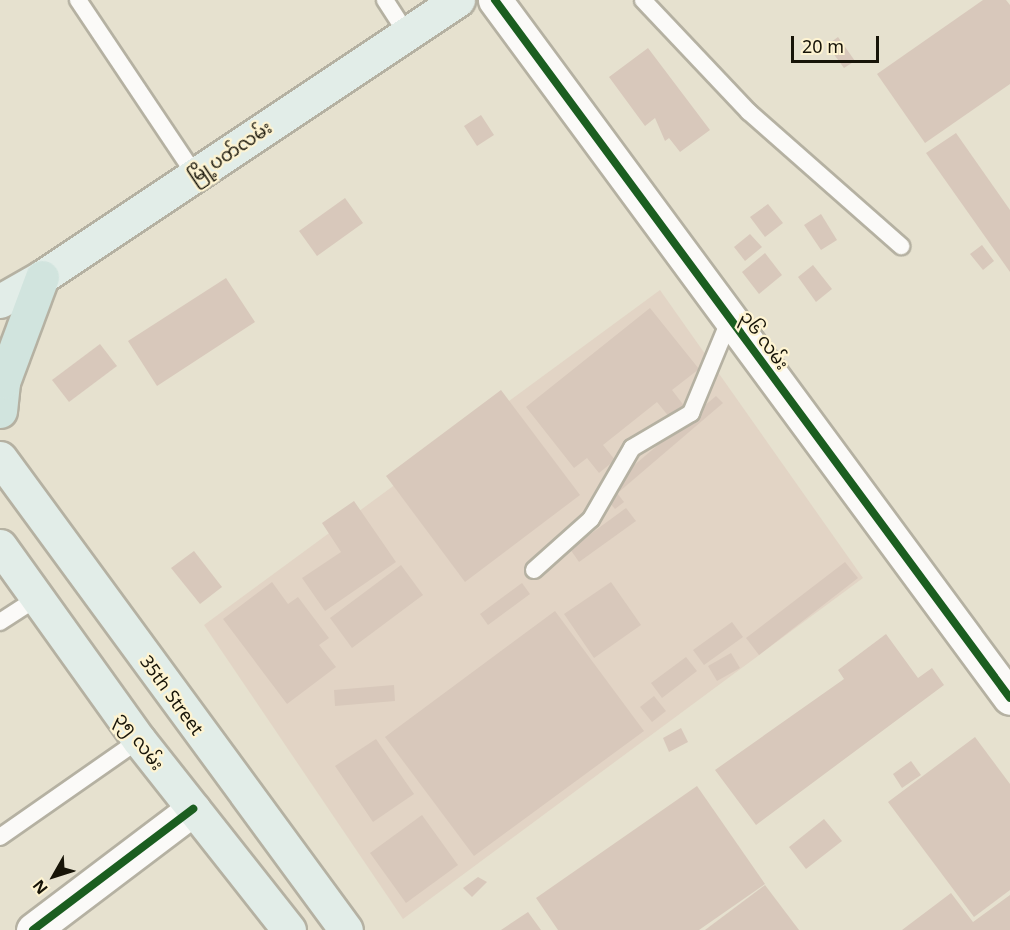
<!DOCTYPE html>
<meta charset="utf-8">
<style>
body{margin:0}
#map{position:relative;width:1010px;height:930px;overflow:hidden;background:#e6e1cf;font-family:"Noto Sans","Noto Sans Myanmar",sans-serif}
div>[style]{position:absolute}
.education>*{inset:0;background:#e2d4c5}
.building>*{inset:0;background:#d8c8bb}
.roads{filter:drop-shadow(2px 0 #b5b1a2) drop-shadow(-2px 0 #b5b1a2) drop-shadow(0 2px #b5b1a2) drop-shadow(0 -2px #b5b1a2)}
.lane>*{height:16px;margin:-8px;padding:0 8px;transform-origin:8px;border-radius:8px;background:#fbfaf8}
.street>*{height:33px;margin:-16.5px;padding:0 16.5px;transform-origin:16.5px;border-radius:16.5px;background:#fbfaf8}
.primary>*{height:33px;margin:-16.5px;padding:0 16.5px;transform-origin:16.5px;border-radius:16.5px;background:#e2ede8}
.highway>*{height:33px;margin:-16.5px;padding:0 16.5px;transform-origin:16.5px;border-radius:16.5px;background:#d1e4de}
.cycleway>*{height:8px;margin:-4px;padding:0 4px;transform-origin:4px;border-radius:4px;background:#1b5e20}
span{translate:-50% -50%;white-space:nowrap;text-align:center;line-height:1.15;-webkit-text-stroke:4.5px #fef4d2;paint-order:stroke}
.street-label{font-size:18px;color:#171408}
.north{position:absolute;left:24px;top:846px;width:60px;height:60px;-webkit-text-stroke:4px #fef4d2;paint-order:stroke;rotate:231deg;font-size:16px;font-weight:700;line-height:24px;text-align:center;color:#171408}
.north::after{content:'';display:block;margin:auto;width:21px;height:27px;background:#171408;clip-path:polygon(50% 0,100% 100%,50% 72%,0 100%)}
.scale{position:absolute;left:791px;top:36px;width:88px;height:27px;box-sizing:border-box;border:3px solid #171408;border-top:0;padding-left:8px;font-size:18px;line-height:21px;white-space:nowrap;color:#171408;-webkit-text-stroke:4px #fef4d2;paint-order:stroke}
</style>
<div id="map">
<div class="education">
<i style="clip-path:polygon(660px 290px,863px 578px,403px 919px,204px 625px)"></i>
</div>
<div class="building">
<i style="clip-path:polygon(983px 0,1006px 0,1010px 5px,1010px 84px,925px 143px,877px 74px)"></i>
<i style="clip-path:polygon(838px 37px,855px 61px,844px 68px,827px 45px)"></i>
<i style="clip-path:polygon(648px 48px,710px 130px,680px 152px,669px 138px,665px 141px,655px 118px,645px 126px,609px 77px)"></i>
<i style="clip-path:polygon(481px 115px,494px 135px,477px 146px,464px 126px)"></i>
<i style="clip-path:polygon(956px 133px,1010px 210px,1010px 272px,926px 153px)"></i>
<i style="clip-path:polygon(345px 198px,363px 223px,317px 256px,299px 231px)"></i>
<i style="clip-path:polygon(768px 204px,783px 223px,765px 237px,750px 217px)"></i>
<i style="clip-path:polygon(821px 214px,837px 240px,821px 250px,804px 225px)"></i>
<i style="clip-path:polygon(750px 234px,762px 247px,745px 261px,734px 247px)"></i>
<i style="clip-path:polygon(982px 245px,994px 261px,983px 270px,970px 254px)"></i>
<i style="clip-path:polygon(765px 253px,782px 275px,759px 294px,742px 272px)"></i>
<i style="clip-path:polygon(813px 265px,832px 289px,816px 302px,798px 277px)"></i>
<i style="clip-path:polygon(226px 278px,255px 322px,157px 386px,128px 341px)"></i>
<i style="clip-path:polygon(650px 308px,699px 369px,672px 390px,685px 407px,670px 418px,657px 402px,603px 445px,615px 460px,599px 473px,587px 458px,574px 468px,526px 407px)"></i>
<i style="clip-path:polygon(100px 344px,117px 366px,69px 402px,52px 380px)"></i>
<i style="clip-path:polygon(501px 390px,580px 495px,465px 582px,386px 476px)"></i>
<i style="clip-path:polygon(716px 396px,723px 403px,620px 491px,613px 483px)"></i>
<i style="clip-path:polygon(614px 489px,624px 502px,615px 509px,604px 496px)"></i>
<i style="clip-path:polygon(354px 501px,396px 562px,325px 611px,302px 578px,341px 552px,322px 523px)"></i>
<i style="clip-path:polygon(626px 508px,636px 521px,579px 562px,570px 549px)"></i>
<i style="clip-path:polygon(194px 551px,222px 587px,200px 604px,171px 568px)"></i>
<i style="clip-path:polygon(845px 562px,858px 578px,759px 655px,746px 638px)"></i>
<i style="clip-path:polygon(401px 565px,423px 595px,352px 648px,330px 618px)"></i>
<i style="clip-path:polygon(272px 582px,288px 604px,298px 597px,329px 638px,319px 645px,336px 667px,287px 704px,223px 619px)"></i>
<i style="clip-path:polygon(611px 582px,641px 625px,594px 658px,564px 614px)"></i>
<i style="clip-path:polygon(522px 583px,530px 594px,488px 625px,480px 614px)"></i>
<i style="clip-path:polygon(555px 611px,644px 731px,474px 856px,385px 737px)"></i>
<i style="clip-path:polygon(732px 622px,743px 637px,704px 665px,693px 650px)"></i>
<i style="clip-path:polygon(886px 634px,918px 678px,932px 668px,944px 685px,756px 825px,715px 770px,844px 679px,838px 670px)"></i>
<i style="clip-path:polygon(731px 653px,740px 668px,717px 681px,708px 666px)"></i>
<i style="clip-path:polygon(686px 657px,697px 671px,662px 698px,651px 683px)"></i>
<i style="clip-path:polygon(394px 685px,395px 701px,335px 706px,334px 690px)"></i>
<i style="clip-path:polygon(654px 696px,666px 711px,652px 722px,640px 707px)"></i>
<i style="clip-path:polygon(681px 728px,688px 742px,669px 752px,663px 738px)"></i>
<i style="clip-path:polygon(975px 737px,1010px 784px,1010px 890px,974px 917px,888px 802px)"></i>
<i style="clip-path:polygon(376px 739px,414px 794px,373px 822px,335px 766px)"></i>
<i style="clip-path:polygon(911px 761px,921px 775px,902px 788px,893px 774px)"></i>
<i style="clip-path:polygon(697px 786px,765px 884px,699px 930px,558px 930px,536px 898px)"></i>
<i style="clip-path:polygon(422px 815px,458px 865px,406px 903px,370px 853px)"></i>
<i style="clip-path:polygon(824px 819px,842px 841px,806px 869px,789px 847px)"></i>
<i style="clip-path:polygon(478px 877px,487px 882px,472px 897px,463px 888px)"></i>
<i style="clip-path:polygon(765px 885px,799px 930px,705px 930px)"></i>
<i style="clip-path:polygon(951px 893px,973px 922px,1010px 895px,1010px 930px,902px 930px)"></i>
<i style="clip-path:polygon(528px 912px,541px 930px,501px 930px)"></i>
</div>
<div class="roads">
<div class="lane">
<i style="left:78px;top:0;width:211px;rotate:56.2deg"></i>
<i style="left:385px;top:0;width:40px;rotate:57.1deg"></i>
<i style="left:643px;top:0;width:154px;rotate:46.6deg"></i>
<i style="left:749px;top:112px;width:203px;rotate:41.4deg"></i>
<i style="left:534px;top:570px;width:76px;rotate:-41.8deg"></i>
<i style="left:591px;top:519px;width:82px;rotate:-60deg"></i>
<i style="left:632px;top:448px;width:69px;rotate:-30.7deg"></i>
<i style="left:691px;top:413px;width:102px;rotate:-67.5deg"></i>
<i style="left:0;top:622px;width:44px;rotate:-33deg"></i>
<i style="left:0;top:837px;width:169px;rotate:-34.9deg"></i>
</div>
<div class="street">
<i style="left:495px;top:0;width:867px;rotate:53.58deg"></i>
<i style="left:33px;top:930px;width:201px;rotate:-37.1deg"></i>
</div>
<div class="primary">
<i style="left:0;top:301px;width:48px;rotate:-29.7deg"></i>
<i style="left:42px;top:277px;width:500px;rotate:-33.7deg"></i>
<i style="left:0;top:458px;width:585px;rotate:53.76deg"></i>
<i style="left:0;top:546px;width:239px;rotate:54.4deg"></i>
<i style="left:139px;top:740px;width:242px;rotate:51.7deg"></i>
</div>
<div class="highway">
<i style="left:0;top:411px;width:29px;rotate:-84deg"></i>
<i style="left:3px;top:382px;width:112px;rotate:-69.6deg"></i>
</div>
</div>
<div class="cycleway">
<i style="left:495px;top:0;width:867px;rotate:53.58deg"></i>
<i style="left:33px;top:930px;width:201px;rotate:-37.1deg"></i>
</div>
<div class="street-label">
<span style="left:230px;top:152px;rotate:-34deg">မြို့ပတ်လမ်း</span>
<span style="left:765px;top:340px;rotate:54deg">၃၆ လမ်း</span>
<span style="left:172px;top:695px;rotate:54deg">35th Street</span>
<span style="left:140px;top:741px;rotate:53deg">၃၅ လမ်း</span>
</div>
<div class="north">N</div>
<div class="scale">20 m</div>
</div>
